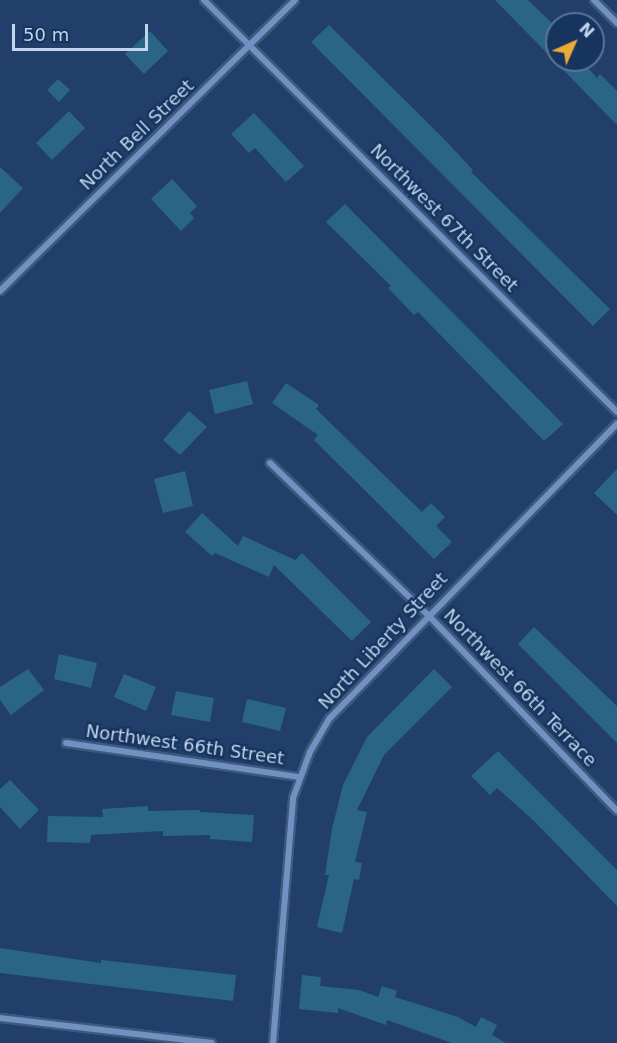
<!DOCTYPE html>
<style>
body{margin:0}
#map{position:relative;width:617px;height:1043px;overflow:hidden;background:#213f6a;font-family:"DejaVu Sans",sans-serif}
div>[style]{position:absolute}
.building>*{inset:0;background:#2a6587}
.roads{filter:drop-shadow(2px 0 #3f597d) drop-shadow(-2px 0 #3f597d) drop-shadow(0 2px #3f597d) drop-shadow(0 -2px #3f597d)}
.street>*{height:6px;margin:-3px;padding:0 3px;transform-origin:3px;border-radius:3px;background:#7091c2}
span{translate:-50% -50%;white-space:nowrap;text-align:center;line-height:1.15;-webkit-text-stroke:5px #17345e;paint-order:stroke}
.street-label{font-size:18px;color:#c1d3ed}
.north{position:absolute;left:545px;top:12px;width:60px;height:60px;box-sizing:border-box;background:#17345e;border:2px solid #5b7497;border-radius:50%;rotate:45deg;font-size:16px;font-weight:700;line-height:24px;text-align:center;color:#c1d3ed}
.north::after{content:'';display:block;margin:auto;width:21px;height:27px;background:#eaaa38;clip-path:polygon(50% 0,100% 100%,50% 72%,0 100%)}
.scale{position:absolute;left:12px;top:24px;width:136px;height:27px;box-sizing:border-box;border:3px solid #c1d3ed;border-top:0;padding-left:8px;font-size:18px;line-height:21px;white-space:nowrap;color:#c1d3ed;-webkit-text-stroke:4px #17345e;paint-order:stroke}
</style>
<div id="map">
<div class="building">
<i style="clip-path:polygon(495px 0,528px 0,557px 28px,557px 60px,581px 60px,597px 78px,600px 74px,617px 91px,617px 125px)"></i>
<i style="clip-path:polygon(329px 25px,443px 138px,473px 170px,471px 172px,610px 309px,593px 326px,311px 42px)"></i>
<i style="clip-path:polygon(150px 31px,168px 51px,144px 74px,125px 54px)"></i>
<i style="clip-path:polygon(58px 79px,70px 90px,59px 102px,47px 90px)"></i>
<i style="clip-path:polygon(69px 111px,85px 128px,52px 160px,36px 143px)"></i>
<i style="clip-path:polygon(254px 113px,304px 166px,286px 182px,255px 148px,249px 153px,231px 134px)"></i>
<i style="clip-path:polygon(0 167px,23px 188px,0 213px)"></i>
<i style="clip-path:polygon(172px 179px,197px 206px,190px 213px,194px 218px,181px 231px,151px 199px)"></i>
<i style="clip-path:polygon(345px 204px,563px 424px,544px 441px,418px 312px,414px 315px,388px 288px,391px 286px,326px 222px)"></i>
<i style="clip-path:polygon(247px 381px,253px 404px,215px 414px,209px 390px)"></i>
<i style="clip-path:polygon(286px 383px,319px 405px,316px 409px,422px 512px,431px 503px,445px 517px,436px 526px,452px 542px,434px 559px,314px 440px,318px 435px,272px 403px)"></i>
<i style="clip-path:polygon(189px 411px,207px 427px,180px 455px,163px 440px)"></i>
<i style="clip-path:polygon(617px 469px,617px 515px,594px 493px)"></i>
<i style="clip-path:polygon(185px 471px,193px 506px,163px 513px,154px 479px)"></i>
<i style="clip-path:polygon(202px 513px,238px 546px,243px 536px,295px 560px,302px 553px,371px 622px,352px 641px,274px 565px,269px 577px,215px 553px,212px 556px,185px 532px)"></i>
<i style="clip-path:polygon(534px 627px,617px 706px,617px 743px,518px 644px)"></i>
<i style="clip-path:polygon(59px 654px,97px 663px,91px 688px,54px 679px)"></i>
<i style="clip-path:polygon(28px 669px,44px 690px,11px 715px,0 700px,0 687px)"></i>
<i style="clip-path:polygon(434px 669px,452px 687px,384px 755px,357px 810px,367px 812px,355px 862px,362px 863px,359px 880px,354px 879px,342px 933px,317px 927px,329px 875px,325px 875px,332px 829px,343px 785px,367px 737px)"></i>
<i style="clip-path:polygon(124px 674px,156px 687px,146px 711px,114px 697px)"></i>
<i style="clip-path:polygon(176px 691px,214px 698px,210px 722px,171px 715px)"></i>
<i style="clip-path:polygon(247px 699px,286px 708px,280px 731px,242px 722px)"></i>
<i style="clip-path:polygon(498px 751px,617px 870px,617px 906px,531px 818px,497px 788px,490px 795px,471px 776px)"></i>
<i style="clip-path:polygon(10px 780px,39px 810px,20px 829px,0 807px,0 789px)"></i>
<i style="clip-path:polygon(148px 806px,148px 811px,200px 810px,200px 812px,254px 815px,252px 842px,210px 839px,210px 835px,163px 836px,163px 831px,91px 835px,90px 843px,47px 842px,48px 816px,103px 817px,102px 809px)"></i>
<i style="clip-path:polygon(0 948px,101px 963px,101px 960px,236px 975px,233px 1001px,0 973px)"></i>
<i style="clip-path:polygon(302px 975px,321px 977px,320px 986px,359px 990px,378px 997px,382px 986px,397px 991px,395px 997px,458px 1017px,476px 1027px,481px 1017px,497px 1025px,492px 1035px,506px 1043px,452px 1043px,387px 1020px,386px 1025px,338px 1008px,338px 1013px,299px 1009px)"></i>
</div>
<div class="roads">
<div class="street">
<i style="left:204px;top:0;width:583px;rotate:44.93deg"></i>
<i style="left:594px;top:0;width:33px;rotate:45deg"></i>
<i style="left:0;top:291px;width:414px;rotate:-44.6deg"></i>
<i style="left:270px;top:463px;width:219px;rotate:43.9deg"></i>
<i style="left:428px;top:615px;width:272px;rotate:46deg"></i>
<i style="left:66px;top:743px;width:235px;rotate:8.3deg"></i>
<i style="left:0;top:1018px;width:213px;rotate:6.7deg"></i>
<i style="left:273px;top:1043px;width:246px;rotate:-85.3deg"></i>
<i style="left:293px;top:798px;width:49px;rotate:-69.7deg"></i>
<i style="left:310px;top:752px;width:39px;rotate:-60deg"></i>
<i style="left:330px;top:718px;width:411px;rotate:-45.7deg"></i>
</div>
</div>
<div class="street-label">
<span style="left:137px;top:135px;rotate:-44deg">North Bell Street</span>
<span style="left:444px;top:218px;rotate:45deg">Northwest 67th Street</span>
<span style="left:383px;top:641px;rotate:-47deg">North Liberty Street</span>
<span style="left:520px;top:688px;rotate:46deg">Northwest 66th Terrace</span>
<span style="left:185px;top:745px;rotate:8deg">Northwest 66th Street</span>
</div>
<div class="north">N</div>
<div class="scale">50 m</div>
</div>
